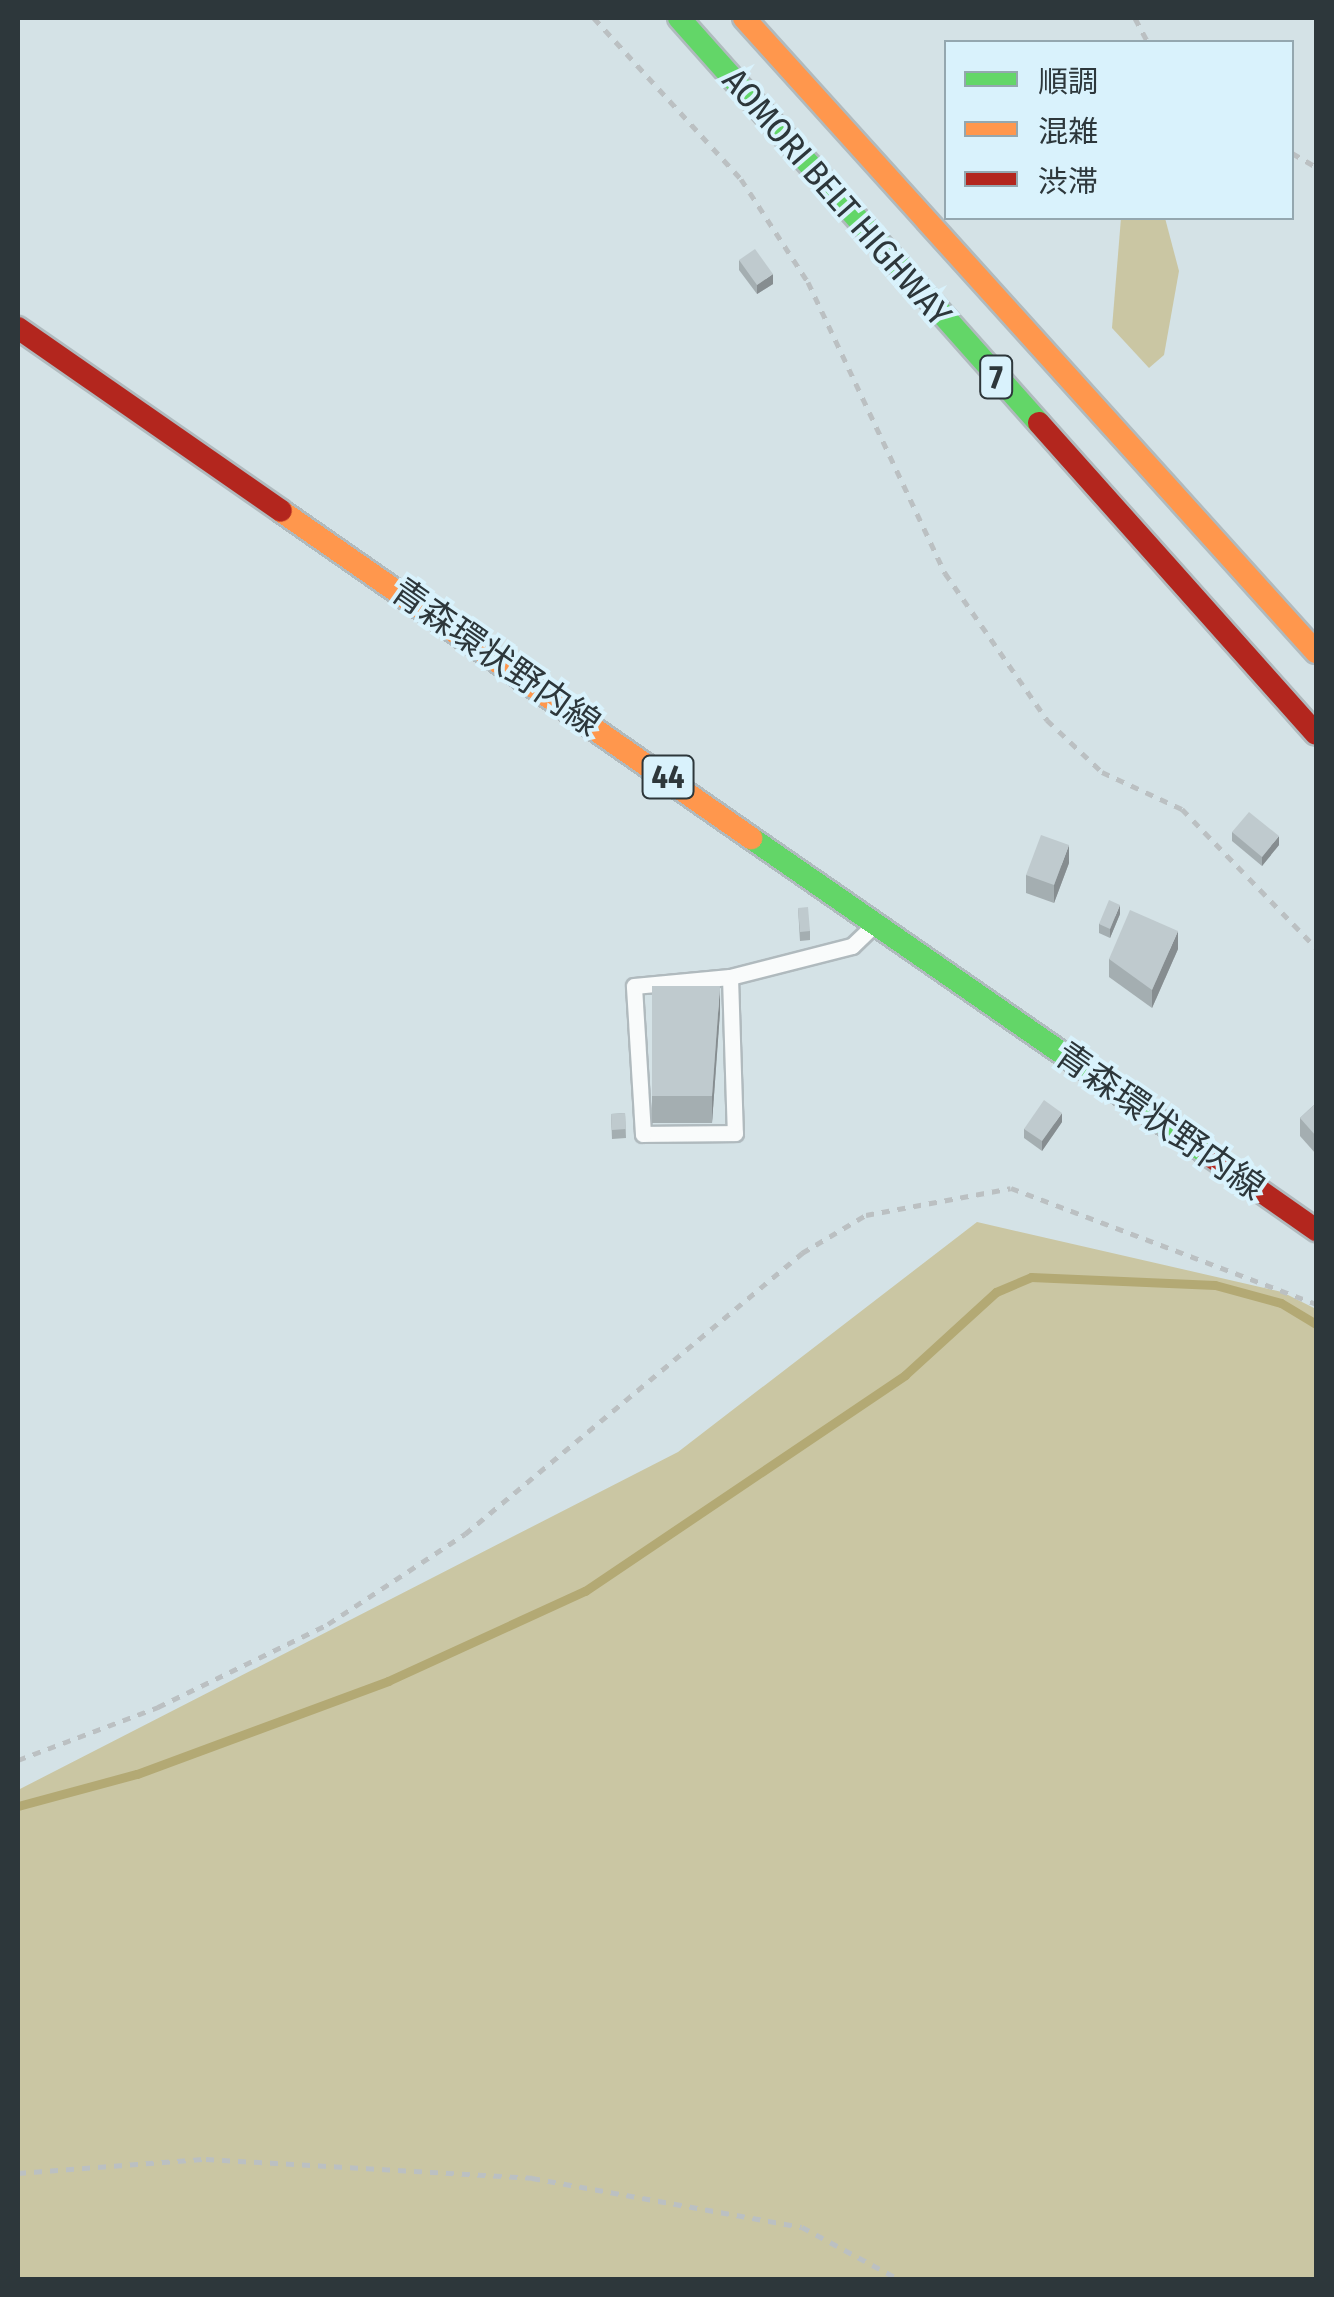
<!DOCTYPE html>
<meta charset="utf-8">
<style>
body{margin:0}
#map{position:relative;width:1334px;height:2297px;overflow:hidden;background:#d4e2e6;font-family:"Fira Sans Condensed","Noto Sans JP",sans-serif}
div>[style]{position:absolute}
.green>*{inset:0;background:#cac6a3}
.stream>*{height:9px;margin:-4.5px;padding:0 4.5px;transform-origin:4.5px;border-radius:4.5px;background:#b3a974}
.path>*{height:5px;margin-top:-2.5px;transform-origin:0;background:repeating-linear-gradient(90deg,#bbc0c2 0 8px,transparent 0 16px)}
.roads{filter:drop-shadow(2px 0 #b0babe) drop-shadow(-2px 0 #b0babe) drop-shadow(0 2px #b0babe) drop-shadow(0 -2px #b0babe)}
.lane>*{height:15px;margin:-7.5px;padding:0 7.5px;transform-origin:7.5px;border-radius:7.5px;background:#f9fbfb}
.fast>*{height:22px;margin:-11px;padding:0 11px;transform-origin:11px;border-radius:11px;background:#63d668}
.slow>*{height:22px;margin:-11px;padding:0 11px;transform-origin:11px;border-radius:11px;background:#ff974d}
.jam>*{height:22px;margin:-11px;padding:0 11px;transform-origin:11px;border-radius:11px;background:#b3261e}
.wall>*{inset:0;background:#a4aeb1}
.shaded-wall>*{inset:0;background:#868d90}
.building>*{inset:0;background:#bfcace}
span{translate:-50% -50%;white-space:nowrap;text-align:center;line-height:1.15;-webkit-text-stroke:8px #d9f2fc;paint-order:stroke}
.shield-label span{padding:2px 8px;background:#d9f2fc;border:2px solid;border-radius:8px;-webkit-text-stroke-width:0}
.shield-label{font-size:32px;color:#2d373b;font-weight:700}
.street-label{font-size:35px;color:#2d373b}
.frame{position:absolute;inset:0;border:20px solid #2d373b;pointer-events:none}
.legend{position:absolute;left:944px;top:40px;width:350px;height:180px;box-sizing:border-box;background:#d9f2fc;border:2px solid #94a7af;margin:0;padding:12px 18px;list-style:none;font-size:30px;color:#2d373b}
.legend li{display:flex;align-items:center;gap:20px;height:50px}
.legend b{width:50px;border:2px solid #94a7af}
</style>
<div id="map">
<div class="green">
<i style="clip-path:polygon(1121px 218px,1165px 218px,1179px 271px,1164px 355px,1149px 368px,1112px 328px)"></i>
<i style="clip-path:polygon(977px 1222px,1282px 1292px,1316px 1309px,1316px 2279px,18px 2279px,18px 1790px,678px 1452px)"></i>
</div>
<div class="stream">
<i style="left:18px;top:1806px;width:123px;rotate:-15.1deg"></i>
<i style="left:137px;top:1774px;width:268px;rotate:-20.3deg"></i>
<i style="left:388px;top:1681px;width:217px;rotate:-24.6deg"></i>
<i style="left:585px;top:1591px;width:386px;rotate:-34deg"></i>
<i style="left:905px;top:1375px;width:123px;rotate:-42.4deg"></i>
<i style="left:996px;top:1292px;width:38px;rotate:-23deg"></i>
<i style="left:1031px;top:1277px;width:184px;rotate:2.5deg"></i>
<i style="left:1215px;top:1285px;width:68px;rotate:15.3deg"></i>
<i style="left:1281px;top:1303px;width:41px;rotate:31deg"></i>
</div>
<div class="path">
<i style="left:594px;top:18px;width:218px;rotate:47.6deg"></i>
<i style="left:741px;top:179px;width:123px;rotate:57deg"></i>
<i style="left:808px;top:282px;width:322px;rotate:64.8deg"></i>
<i style="left:945px;top:573px;width:179px;rotate:55.2deg"></i>
<i style="left:1047px;top:720px;width:76px;rotate:43.4deg"></i>
<i style="left:1102px;top:772px;width:88px;rotate:24.8deg"></i>
<i style="left:1182px;top:809px;width:193px;rotate:46deg"></i>
<i style="left:1135px;top:18px;width:27px;rotate:62deg"></i>
<i style="left:1292px;top:153px;width:28px;rotate:30deg"></i>
<i style="left:18px;top:1760px;width:150px;rotate:-20.7deg"></i>
<i style="left:158px;top:1707px;width:189px;rotate:-26deg"></i>
<i style="left:328px;top:1624px;width:164px;rotate:-33.3deg"></i>
<i style="left:465px;top:1534px;width:439px;rotate:-39.8deg"></i>
<i style="left:802px;top:1253px;width:74px;rotate:-30.7deg"></i>
<i style="left:866px;top:1215px;width:147px;rotate:-10.5deg"></i>
<i style="left:1011px;top:1188px;width:326px;rotate:20.8deg"></i>
<i style="left:18px;top:2173px;width:189px;rotate:-4.3deg"></i>
<i style="left:206px;top:2159px;width:327px;rotate:3.3deg"></i>
<i style="left:532px;top:2178px;width:274px;rotate:10.3deg"></i>
<i style="left:802px;top:2227px;width:111px;rotate:28.4deg"></i>
</div>
<div class="roads">
<div class="lane">
<i style="left:730px;top:977px;width:156px;rotate:88.2deg"></i>
<i style="left:735px;top:1133px;width:92px;rotate:179.4deg"></i>
<i style="left:643px;top:1134px;width:148px;rotate:-93.5deg"></i>
<i style="left:634px;top:986px;width:96px;rotate:-5.4deg"></i>
<i style="left:730px;top:977px;width:126px;rotate:-14.3deg"></i>
<i style="left:852px;top:946px;width:28px;rotate:-44deg"></i>
</div>
<div class="fast">
<i style="left:679px;top:18px;width:542px;rotate:48.37deg"></i>
<i style="left:751px;top:838px;width:557px;rotate:34.69deg"></i>
</div>
<div class="slow">
<i style="left:744px;top:18px;width:854px;rotate:47.94deg"></i>
<i style="left:281px;top:511px;width:573px;rotate:34.83deg"></i>
</div>
<div class="jam">
<i style="left:18px;top:328px;width:320px;rotate:34.8deg"></i>
<i style="left:1039px;top:423px;width:416px;rotate:48.3deg"></i>
<i style="left:1209px;top:1155px;width:131px;rotate:35deg"></i>
</div>
</div>
<div class="wall">
<i style="clip-path:polygon(739px 260px,773px 284px,757px 294px,739px 270px)"></i>
<i style="clip-path:polygon(1232px 832px,1279px 845px,1262px 866px,1232px 841px)"></i>
<i style="clip-path:polygon(1069px 863px,1054px 903px,1026px 893px,1026px 875px)"></i>
<i style="clip-path:polygon(798px 908px,810px 931px,810px 940px,800px 941px)"></i>
<i style="clip-path:polygon(1120px 914px,1110px 938px,1099px 933px,1099px 924px)"></i>
<i style="clip-path:polygon(1178px 949px,1152px 1008px,1109px 977px,1109px 959px)"></i>
<i style="clip-path:polygon(652px 986px,720px 1012px,712px 1123px,652px 1123px)"></i>
<i style="clip-path:polygon(1316px 1103px,1316px 1154px,1300px 1136px,1300px 1118px)"></i>
<i style="clip-path:polygon(625px 1113px,626px 1138px,612px 1139px,611px 1114px)"></i>
<i style="clip-path:polygon(1062px 1122px,1042px 1151px,1024px 1138px,1024px 1129px)"></i>
</div>
<div class="shaded-wall">
<i style="clip-path:polygon(773px 274px,773px 284px,757px 294px,757px 285px)"></i>
<i style="clip-path:polygon(1279px 836px,1279px 845px,1262px 866px,1262px 857px)"></i>
<i style="clip-path:polygon(1069px 845px,1069px 863px,1054px 903px,1054px 885px)"></i>
<i style="clip-path:polygon(1120px 905px,1120px 914px,1110px 938px,1110px 929px)"></i>
<i style="clip-path:polygon(1178px 931px,1178px 949px,1152px 1008px,1152px 990px)"></i>
<i style="clip-path:polygon(720px 986px,720px 1012px,712px 1123px,712px 1096px)"></i>
<i style="clip-path:polygon(1062px 1113px,1062px 1122px,1042px 1151px,1042px 1141px)"></i>
</div>
<div class="building">
<i style="clip-path:polygon(755px 249px,773px 274px,757px 285px,739px 260px)"></i>
<i style="clip-path:polygon(1249px 812px,1279px 836px,1262px 857px,1232px 832px)"></i>
<i style="clip-path:polygon(1041px 835px,1069px 845px,1054px 885px,1026px 875px)"></i>
<i style="clip-path:polygon(1109px 900px,1120px 905px,1110px 929px,1099px 924px)"></i>
<i style="clip-path:polygon(808px 907px,810px 931px,800px 932px,798px 908px)"></i>
<i style="clip-path:polygon(1130px 910px,1178px 931px,1152px 990px,1109px 959px)"></i>
<i style="clip-path:polygon(652px 986px,720px 986px,712px 1096px,652px 1096px)"></i>
<i style="clip-path:polygon(1044px 1100px,1062px 1113px,1042px 1141px,1024px 1129px)"></i>
<i style="clip-path:polygon(1316px 1103px,1316px 1136px,1300px 1118px)"></i>
<i style="clip-path:polygon(625px 1113px,626px 1129px,612px 1130px,611px 1114px)"></i>
</div>
<div class="shield-label">
<span style="left:996px;top:377px">7</span>
<span style="left:668px;top:777px">44</span>
</div>
<div class="street-label">
<span style="left:837px;top:197px;rotate:49deg">AOMORI BELT HIGHWAY</span>
<span style="left:496px;top:657px;rotate:35deg">青森環状野内線</span>
<span style="left:1160px;top:1121px;rotate:35deg">青森環状野内線</span>
</div>
<div class="frame"></div>
<ul class="legend">
<li><b style="height:12px;background:#63d668"></b>順調</li>
<li><b style="height:12px;background:#ff974d"></b>混雑</li>
<li><b style="height:12px;background:#b3261e"></b>渋滞</li>
</ul>
</div>
